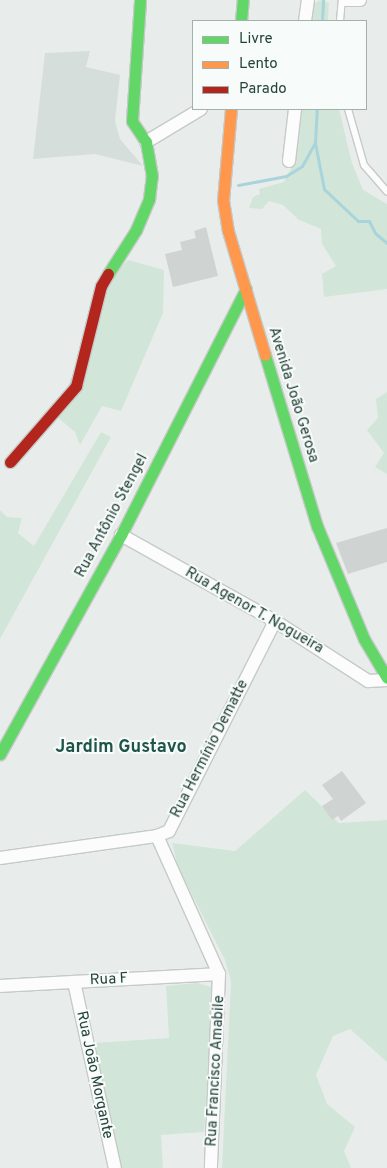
<!DOCTYPE html>
<meta charset="utf-8">
<style>
body{margin:0}
#map{position:relative;width:387px;height:1168px;overflow:hidden;background:#e8edeb;font-family:Overpass,sans-serif}
div>[style]{position:absolute}
.built>*{inset:0;background:#d6dedb}
.green>*{inset:0;background:#d1e6d8}
.stream>*{height:3px;margin:-1.5px;padding:0 1.5px;transform-origin:1.5px;border-radius:1.5px;background:#a9d4db}
.building>*{inset:0;background:#cfd4d2}
.roads{filter:drop-shadow(1px 0 #c5cac8) drop-shadow(-1px 0 #c5cac8) drop-shadow(0 1px #c5cac8) drop-shadow(0 -1px #c5cac8)}
.lane>*{height:6px;margin:-3px;padding:0 3px;transform-origin:3px;border-radius:3px;background:#fcfcfc}
.street>*{height:12px;margin:-6px;padding:0 6px;transform-origin:6px;border-radius:6px;background:#fcfcfc}
.fast>*{height:11px;margin:-5.5px;padding:0 5.5px;transform-origin:5.5px;border-radius:5.5px;background:#63d668}
.slow>*{height:11px;margin:-5.5px;padding:0 5.5px;transform-origin:5.5px;border-radius:5.5px;background:#ff974d}
.jam>*{height:11px;margin:-5.5px;padding:0 5.5px;transform-origin:5.5px;border-radius:5.5px;background:#b3261e}
span{translate:-50% -50%;white-space:nowrap;text-align:center;line-height:1.15;-webkit-text-stroke:4px #f7fbf9;paint-order:stroke}
.street-label{font-size:15px;color:#24423a}
.quarter-label{font-size:18px;color:#1f5548;font-weight:700}
.legend{position:absolute;left:192px;top:20px;width:175px;height:90px;box-sizing:border-box;background:#f7fbf9;border:1px solid #a3b1ad;margin:0;padding:6px 9px;list-style:none;font-size:15px;color:#24423a}
.legend li{display:flex;align-items:center;gap:10px;height:25px}
.legend b{width:25px;border:1px solid #a3b1ad}
</style>
<div id="map">
<div class="built">
<i style="clip-path:polygon(90px 51px,86px 67px,120px 75px,115px 121px,120px 139px,143px 166px,95px 154px,33px 159px,45px 53px)"></i>
</div>
<div class="green">
<i style="clip-path:polygon(320px 0,329px 3px,328px 21px,313px 21px,313px 5px)"></i>
<i style="clip-path:polygon(299px 109px,339px 109px,352px 163px,363px 190px,387px 204px,387px 289px,324px 297px,322px 274px,336px 266px,322px 244px,321px 229px,299px 220px,283px 205px,269px 201px,262px 209px,249px 208px,253px 197px,260px 194px,259px 189px,284px 182px,293px 164px)"></i>
<i style="clip-path:polygon(128px 260px,164px 270px,163px 313px,121px 411px,102px 406px,80px 445px,75px 432px,56px 416px,100px 306px,116px 272px)"></i>
<i style="clip-path:polygon(387px 392px,387px 474px,375px 467px,384px 453px,367px 430px,378px 418px,376px 399px)"></i>
<i style="clip-path:polygon(101px 432px,111px 437px,0 639px,0 510px,7px 517px,22px 518px,18px 533px,34px 546px)"></i>
<i style="clip-path:polygon(305px 790px,339px 823px,387px 820px,387px 1062px,350px 1029px,333px 1036px,316px 1075px,327px 1104px,355px 1127px,344px 1151px,351px 1168px,222px 1168px,231px 981px,225px 960px,178px 867px,172px 843px,235px 851px)"></i>
<i style="clip-path:polygon(197px 983px,211px 987px,216px 994px,204px 1132px,161px 1135px,163px 1168px,118px 1168px,94px 1043px,169px 1038px,166px 986px)"></i>
</div>
<div class="stream">
<i style="left:322px;top:21px;width:21px;rotate:-87deg"></i>
<i style="left:315px;top:143px;width:47px;rotate:78.9deg"></i>
<i style="left:324px;top:189px;width:47px;rotate:43.3deg"></i>
<i style="left:358px;top:221px;width:11px"></i>
<i style="left:369px;top:221px;width:13px;rotate:63deg"></i>
<i style="left:375px;top:233px;width:16px;rotate:40deg"></i>
<i style="left:238px;top:185px;width:49px;rotate:-10.6deg"></i>
<i style="left:286px;top:176px;width:19px;rotate:-32deg"></i>
<i style="left:302px;top:166px;width:26px;rotate:-61deg"></i>
<i style="left:315px;top:143px;width:34px;rotate:-87deg"></i>
</div>
<div class="building">
<i style="clip-path:polygon(206px 227px,218px 276px,173px 287px,165px 254px,182px 250px,180px 242px,196px 238px,194px 231px)"></i>
<i style="clip-path:polygon(387px 528px,387px 562px,348px 574px,336px 543px)"></i>
<i style="clip-path:polygon(342px 771px,366px 803px,341px 821px,338px 816px,332px 820px,322px 806px,333px 799px,322px 785px)"></i>
</div>
<div class="roads">
<div class="lane">
<i style="left:340px;top:21px;width:21px;rotate:-85deg"></i>
<i style="left:348px;top:109px;width:58px;rotate:74.1deg"></i>
<i style="left:364px;top:165px;width:35px;rotate:49deg"></i>
</div>
<div class="street">
<i style="left:345px;top:0;width:15px"></i>
<i style="left:305px;top:21px;width:21px;rotate:-82deg"></i>
<i style="left:146px;top:142px;width:64px;rotate:-31deg"></i>
<i style="left:289px;top:161px;width:52px;rotate:-83.4deg"></i>
<i style="left:121px;top:535px;width:176px;rotate:29.2deg"></i>
<i style="left:275px;top:621px;width:111px;rotate:32.8deg"></i>
<i style="left:368px;top:681px;width:19px;rotate:-3deg"></i>
<i style="left:157px;top:836px;width:151px;rotate:65.8deg"></i>
<i style="left:219px;top:974px;width:194px;rotate:92.4deg"></i>
<i style="left:0;top:858px;width:159px;rotate:-8deg"></i>
<i style="left:157px;top:836px;width:13px;rotate:-23deg"></i>
<i style="left:169px;top:831px;width:235px;rotate:-63.2deg"></i>
<i style="left:74px;top:982px;width:190px;rotate:77.6deg"></i>
<i style="left:0;top:986px;width:219px;rotate:-3.1deg"></i>
</div>
<div class="fast">
<i style="left:241px;top:21px;width:21px;rotate:-85deg"></i>
<i style="left:108px;top:274px;width:52px;rotate:-57.5deg"></i>
<i style="left:136px;top:230px;width:34px;rotate:-67deg"></i>
<i style="left:149px;top:199px;width:23px;rotate:-83deg"></i>
<i style="left:152px;top:176px;width:35px;rotate:-100deg"></i>
<i style="left:146px;top:142px;width:25px;rotate:-124deg"></i>
<i style="left:132px;top:121px;width:121px;rotate:-86.2deg"></i>
<i style="left:265px;top:355px;width:179px;rotate:73.1deg"></i>
<i style="left:317px;top:526px;width:122px;rotate:67.4deg"></i>
<i style="left:364px;top:639px;width:45px;rotate:59.5deg"></i>
<i style="left:0;top:754px;width:250px;rotate:-61.1deg"></i>
<i style="left:121px;top:535px;width:276px;rotate:-63.1deg"></i>
</div>
<div class="slow">
<i style="left:231px;top:109px;width:91px;rotate:95deg"></i>
<i style="left:223px;top:200px;width:31px;rotate:81deg"></i>
<i style="left:228px;top:231px;width:129px;rotate:73.4deg"></i>
</div>
<div class="jam">
<i style="left:10px;top:462px;width:101px;rotate:-49deg"></i>
<i style="left:76px;top:386px;width:103px;rotate:-76deg"></i>
<i style="left:101px;top:286px;width:14px;rotate:-60deg"></i>
</div>
</div>
<div class="street-label">
<span style="left:293px;top:395px;rotate:73deg">Avenida João Gerosa</span>
<span style="left:112px;top:516px;rotate:-62deg">Rua Antônio Stengel</span>
<span style="left:254px;top:611px;rotate:30deg">Rua Agenor T. Nogueira</span>
<span style="left:210px;top:749px;rotate:-63deg">Rua Hermínio Dematte</span>
<span style="left:109px;top:980px;rotate:-3deg">Rua F</span>
<span style="left:216px;top:1071px;rotate:-87deg">Rua Francisco Amabile</span>
<span style="left:94px;top:1075px;rotate:78deg">Rua João Morgante</span>
</div>
<div class="quarter-label">
<span style="left:121px;top:748px">Jardim Gustavo</span>
</div>
<ul class="legend">
<li><b style="height:6px;background:#63d668"></b>Livre</li>
<li><b style="height:6px;background:#ff974d"></b>Lento</li>
<li><b style="height:6px;background:#b3261e"></b>Parado</li>
</ul>
</div>
